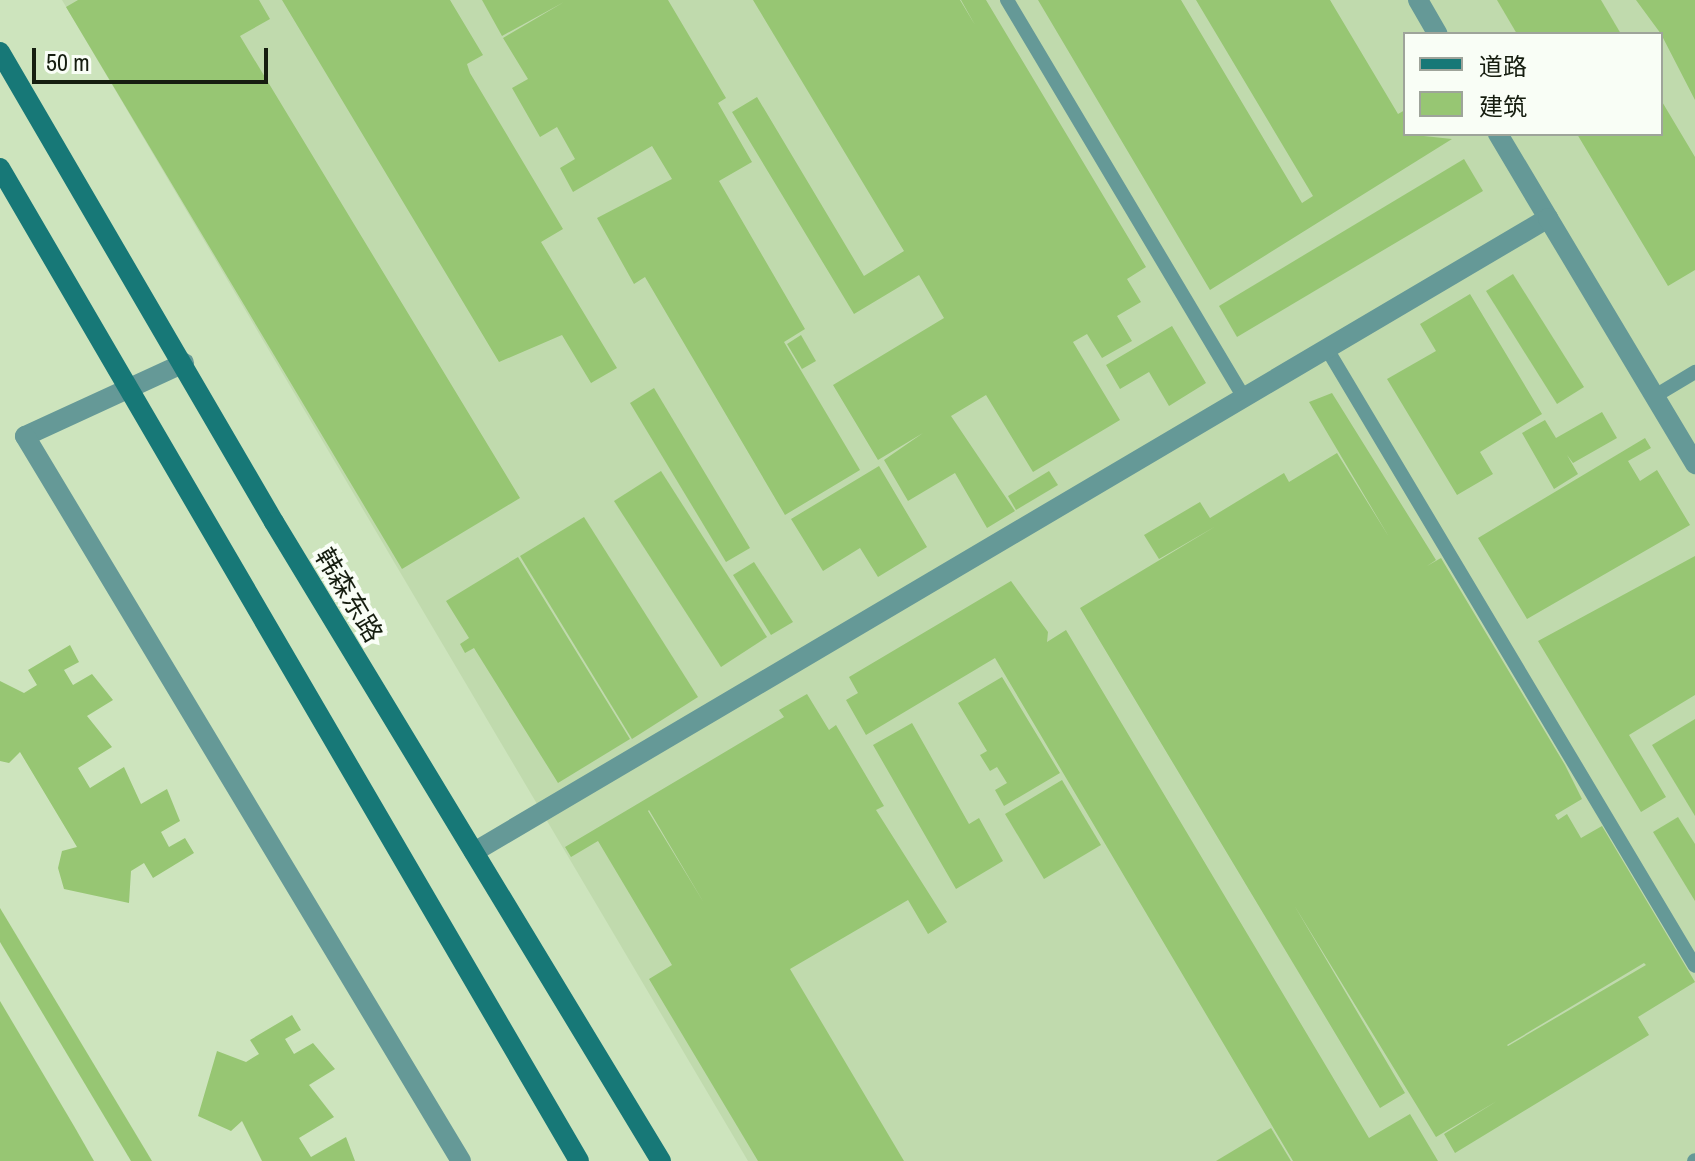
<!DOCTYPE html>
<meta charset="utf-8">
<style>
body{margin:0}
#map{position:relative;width:1695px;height:1161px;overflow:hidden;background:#cde4bd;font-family:"Archivo Narrow","Noto Sans SC",sans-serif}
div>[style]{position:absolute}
.built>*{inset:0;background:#c0daad}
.building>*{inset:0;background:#97c673}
.lane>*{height:14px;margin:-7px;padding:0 7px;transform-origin:7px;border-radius:7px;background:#659997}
.street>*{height:20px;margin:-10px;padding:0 10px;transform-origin:10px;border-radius:10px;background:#659997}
.secondary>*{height:20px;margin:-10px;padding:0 10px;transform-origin:10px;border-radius:10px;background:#177877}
span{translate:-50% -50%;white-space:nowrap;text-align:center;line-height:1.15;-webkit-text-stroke:8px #f9fef6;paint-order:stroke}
.street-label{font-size:26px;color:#161e10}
.legend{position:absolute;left:1403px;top:32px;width:260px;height:104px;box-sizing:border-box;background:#f9fef6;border:2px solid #9ea49a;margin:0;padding:10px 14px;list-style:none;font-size:24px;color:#161e10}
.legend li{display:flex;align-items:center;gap:16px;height:40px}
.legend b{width:40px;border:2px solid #9ea49a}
.scale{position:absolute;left:32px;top:48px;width:236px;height:36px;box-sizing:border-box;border:4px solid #161e10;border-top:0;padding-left:10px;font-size:24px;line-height:28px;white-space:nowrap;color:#161e10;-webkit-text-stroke:6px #f9fef6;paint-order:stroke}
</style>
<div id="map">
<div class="built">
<i style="clip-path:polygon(evenodd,62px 0,1695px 0,1695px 1161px,748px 1161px,62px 0,1405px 34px,1661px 34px,1661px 134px,1405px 134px,1405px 34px)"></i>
</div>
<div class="building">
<i style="clip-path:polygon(78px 0,259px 0,270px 19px,240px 36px,520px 498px,402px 569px,66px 7px)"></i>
<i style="clip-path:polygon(282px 0,450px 0,483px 55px,467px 64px,470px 73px,563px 229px,541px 242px,617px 368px,591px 383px,562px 335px,499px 362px)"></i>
<i style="clip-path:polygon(482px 0,668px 0,726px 98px,718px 103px,752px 162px,719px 181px,805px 329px,784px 342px,860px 470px,785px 515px,645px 277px,634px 284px,597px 218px,672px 179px,652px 146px,573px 192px,560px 168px,575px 159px,557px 127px,540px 137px,512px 88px,528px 79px,503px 38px,564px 2px,502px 36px)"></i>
<i style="clip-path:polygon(753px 0,960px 0,975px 25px,961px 0,986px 0,1146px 267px,1127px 279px,1141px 302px,1117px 316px,1132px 341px,1102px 358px,1087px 334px,1073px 342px,1120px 420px,1033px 472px,986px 395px,951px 416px,1015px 511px,987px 528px,955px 473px,908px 501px,884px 460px,923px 433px,878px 460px,833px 385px,944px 318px,919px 275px,854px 314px,732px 112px,757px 97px,864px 276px,904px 251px)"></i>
<i style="clip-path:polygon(1038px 0,1181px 0,1302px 203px,1313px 196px,1196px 0,1330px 0,1398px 114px,1405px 110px,1405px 134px,1452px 139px,1210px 290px)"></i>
<i style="clip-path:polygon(1497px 0,1601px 0,1621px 34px,1517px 34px)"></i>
<i style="clip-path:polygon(1636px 0,1695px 0,1695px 100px,1661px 34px)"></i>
<i style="clip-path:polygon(1661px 100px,1695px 157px,1695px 270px,1668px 286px,1577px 134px,1661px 134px)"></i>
<i style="clip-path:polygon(1464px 159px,1483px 191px,1237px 337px,1219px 306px)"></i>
<i style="clip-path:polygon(1513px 274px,1584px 387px,1557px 404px,1486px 291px)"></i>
<i style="clip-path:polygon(1470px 294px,1542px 414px,1480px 452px,1493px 474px,1457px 495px,1387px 379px,1436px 351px,1420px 324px)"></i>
<i style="clip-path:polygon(1172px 326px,1206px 383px,1169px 406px,1149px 372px,1120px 389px,1106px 365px)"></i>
<i style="clip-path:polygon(801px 335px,816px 361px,802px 369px,787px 344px)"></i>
<i style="clip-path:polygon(654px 388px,750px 548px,726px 562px,630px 403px)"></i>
<i style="clip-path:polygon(evenodd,1332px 393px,1436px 560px,1427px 566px,1441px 558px,1565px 765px,1582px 799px,1555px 815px,1558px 820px,1567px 814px,1581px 838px,1602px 826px,1695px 982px,1638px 1017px,1649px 1035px,1455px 1153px,1444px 1134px,1497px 1101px,1436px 1137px,1294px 905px,1405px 1093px,1380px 1108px,1080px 608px,1216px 526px,1159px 559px,1144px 535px,1200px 502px,1210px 518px,1284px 473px,1289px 482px,1337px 453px,1389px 537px,1309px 402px,1332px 393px,1644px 963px,1646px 965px,1508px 1046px,1507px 1045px,1644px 963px)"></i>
<i style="clip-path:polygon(1602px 412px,1617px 438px,1573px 463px,1567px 455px,1578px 474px,1554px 489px,1522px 433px,1545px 420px,1556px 438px)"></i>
<i style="clip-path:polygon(1645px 438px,1651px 448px,1628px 461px,1640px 481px,1657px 470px,1690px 525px,1527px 619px,1478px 538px)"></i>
<i style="clip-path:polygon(879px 466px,927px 547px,878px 577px,860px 548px,823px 571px,791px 519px)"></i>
<i style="clip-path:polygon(661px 471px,767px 637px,721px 667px,614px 501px)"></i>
<i style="clip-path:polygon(1049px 471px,1058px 485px,1016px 510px,1008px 496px)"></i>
<i style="clip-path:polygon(584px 517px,698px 697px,632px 739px,520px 556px)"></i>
<i style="clip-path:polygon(1695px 556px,1695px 695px,1629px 735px,1666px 797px,1641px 812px,1538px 641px)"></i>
<i style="clip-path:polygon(518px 557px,630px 739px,558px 783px,474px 648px,465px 653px,460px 644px,469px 638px,446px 601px)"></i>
<i style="clip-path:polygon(754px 562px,793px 622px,771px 635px,733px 575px)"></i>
<i style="clip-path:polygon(1011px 581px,1048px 632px,1047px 642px,1066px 630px,1369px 1138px,1410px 1114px,1438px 1161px,1293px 1161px,995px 658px,866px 735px,846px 700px,858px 693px,849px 677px)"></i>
<i style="clip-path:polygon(70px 645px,79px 662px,64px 670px,73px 685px,92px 674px,113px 700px,87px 716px,112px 747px,78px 768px,90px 788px,124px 767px,141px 804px,167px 789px,180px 821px,161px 832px,169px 847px,185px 838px,194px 853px,153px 878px,144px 863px,131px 871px,129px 903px,64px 889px,58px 868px,62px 851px,77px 847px,20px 752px,9px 763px,0 761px,0 681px,24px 693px,37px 685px,28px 670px)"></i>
<i style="clip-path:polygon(1002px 677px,1060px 773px,1004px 806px,995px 790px,1007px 783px,997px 767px,990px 771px,980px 755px,987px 751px,958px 703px)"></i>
<i style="clip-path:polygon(evenodd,807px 694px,829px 730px,836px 725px,884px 806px,876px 810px,947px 922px,928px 934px,908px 900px,790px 969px,904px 1161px,758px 1161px,649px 979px,672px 965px,598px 841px,571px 857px,565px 847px,784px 717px,779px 710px,807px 694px,649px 810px,704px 903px,648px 811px,649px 810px)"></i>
<i style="clip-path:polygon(1695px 719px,1695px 816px,1652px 745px)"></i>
<i style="clip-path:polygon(912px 723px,969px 824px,979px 818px,1003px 861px,956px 889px,873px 745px)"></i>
<i style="clip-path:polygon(1062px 780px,1101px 845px,1044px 879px,1005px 814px)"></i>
<i style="clip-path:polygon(1678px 817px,1695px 844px,1695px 901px,1653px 832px)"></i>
<i style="clip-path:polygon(0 908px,152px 1161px,131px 1161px,0 942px)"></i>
<i style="clip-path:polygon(0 1001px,74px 1126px,94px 1161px,0 1161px)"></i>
<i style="clip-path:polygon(292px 1015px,301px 1030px,285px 1039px,294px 1054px,313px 1043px,335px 1069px,309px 1085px,334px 1117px,299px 1138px,311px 1157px,346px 1137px,355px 1161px,262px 1161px,242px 1121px,231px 1131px,198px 1116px,217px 1051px,246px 1062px,259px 1054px,250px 1040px)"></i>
<i style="clip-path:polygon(1271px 1128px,1291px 1161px,1216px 1161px)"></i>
</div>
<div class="lane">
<i style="left:1007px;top:0;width:462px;rotate:59.2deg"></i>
<i style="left:1327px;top:349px;width:718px;rotate:59.19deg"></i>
<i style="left:1655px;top:396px;width:47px;rotate:-31deg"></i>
<i style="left:1694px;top:1161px;width:1px;rotate:-45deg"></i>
</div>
<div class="street">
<i style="left:1418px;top:0;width:39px;rotate:60deg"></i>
<i style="left:1498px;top:134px;width:98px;rotate:59.2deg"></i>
<i style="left:184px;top:363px;width:175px;rotate:155.3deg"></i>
<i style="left:25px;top:436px;width:846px;rotate:58.98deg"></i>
<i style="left:474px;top:852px;width:1247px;rotate:-30.55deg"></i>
<i style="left:1548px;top:218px;width:287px;rotate:59.1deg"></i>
</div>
<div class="secondary">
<i style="left:0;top:52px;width:544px;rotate:59.76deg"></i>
<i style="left:274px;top:522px;width:747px;rotate:58.8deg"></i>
<i style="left:0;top:168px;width:1149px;rotate:59.75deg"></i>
</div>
<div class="street-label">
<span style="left:349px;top:595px;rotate:59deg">韩森东路</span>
</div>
<ul class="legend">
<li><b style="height:10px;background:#177877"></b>道路</li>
<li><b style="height:22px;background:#97c673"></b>建筑</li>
</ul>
<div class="scale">50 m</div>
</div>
